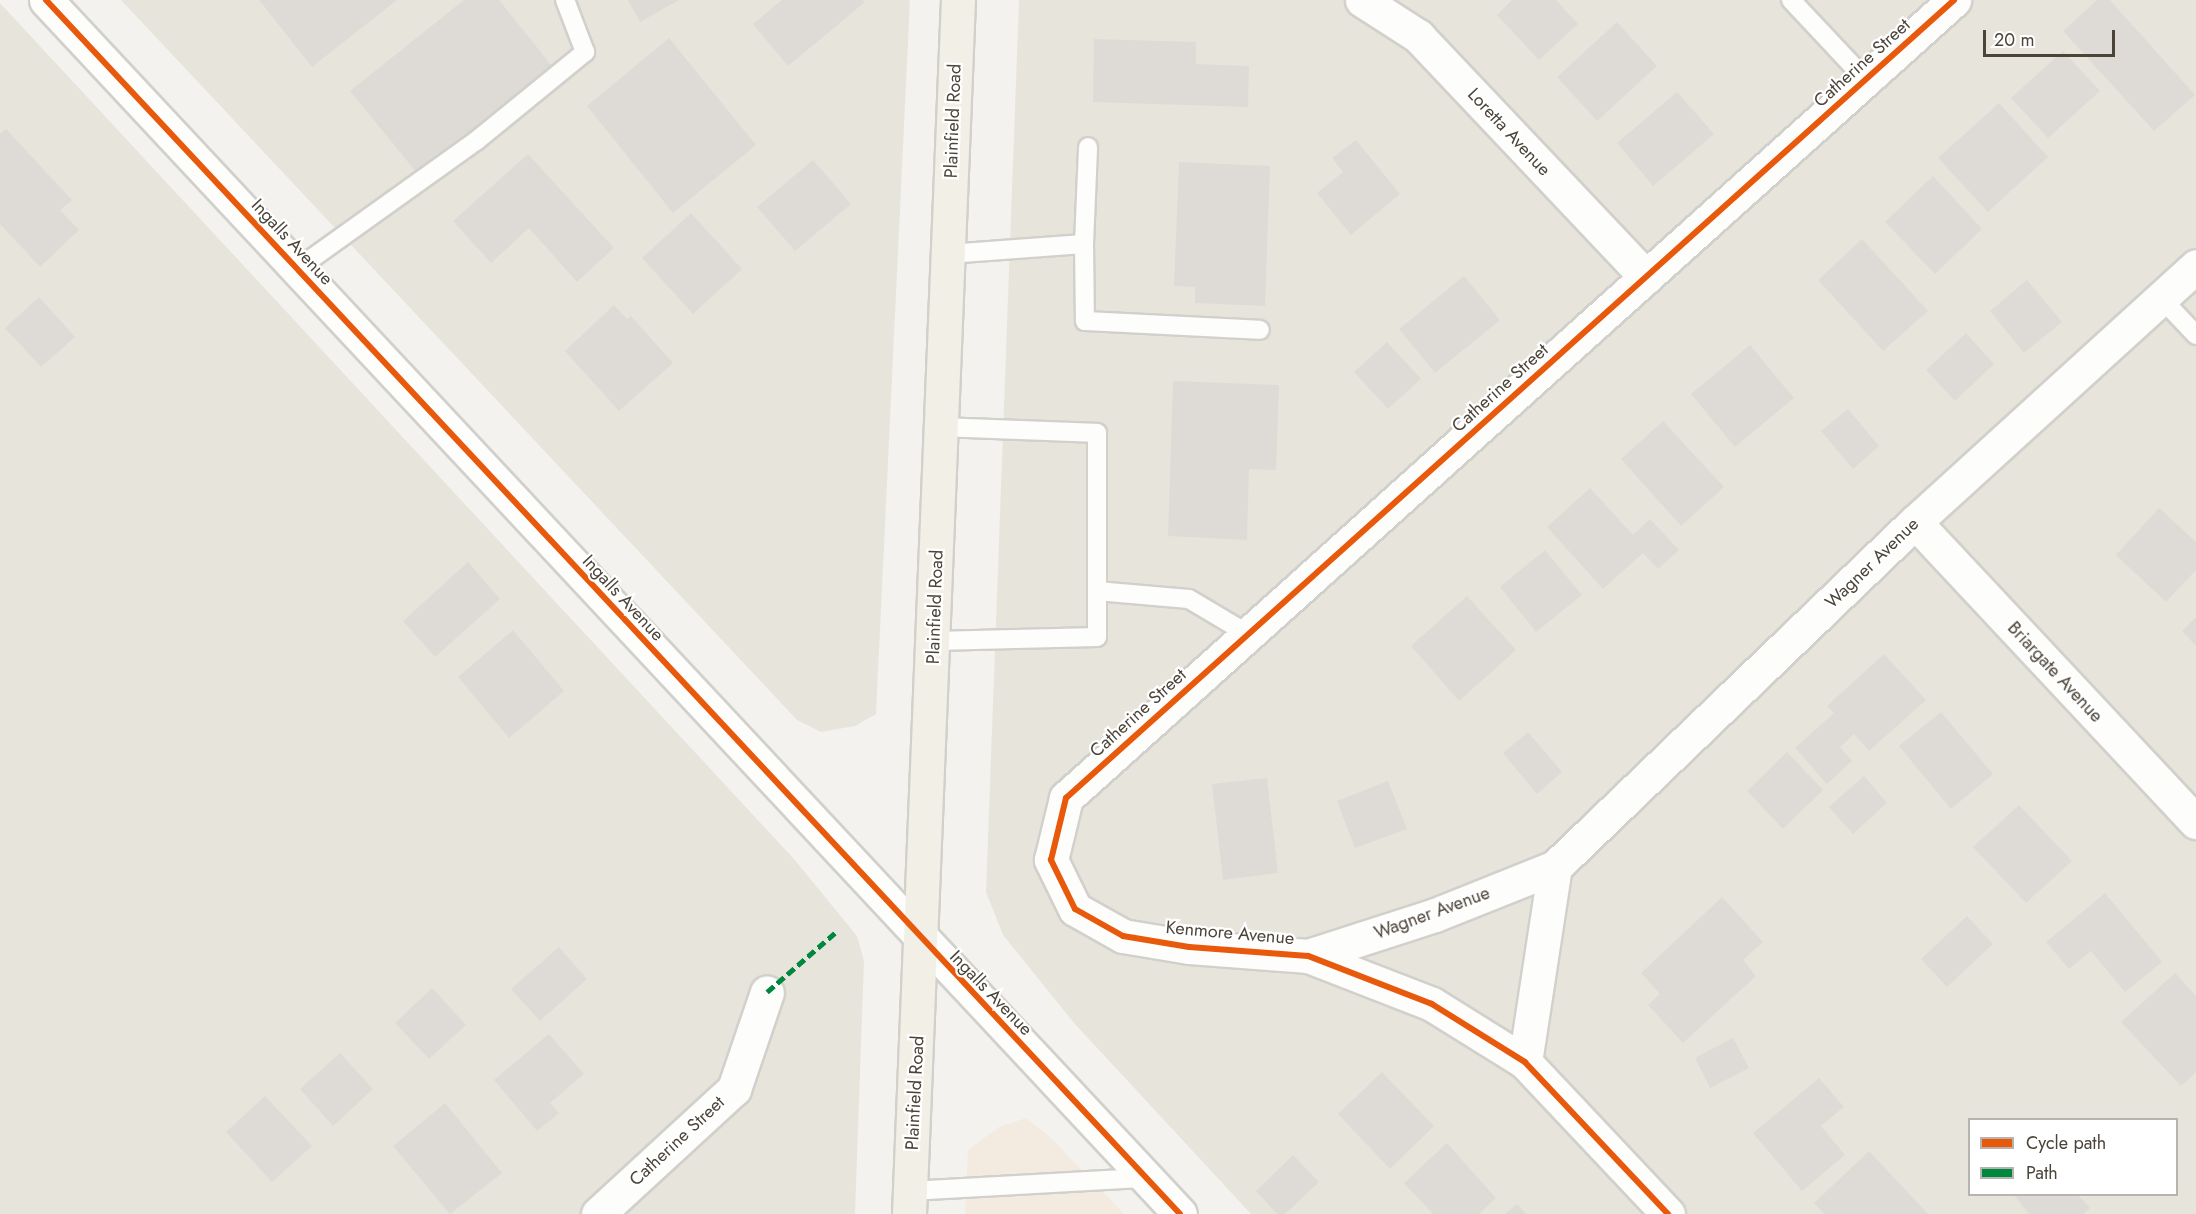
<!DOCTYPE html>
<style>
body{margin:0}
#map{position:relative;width:2196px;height:1214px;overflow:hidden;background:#f4f2ee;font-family:Jost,sans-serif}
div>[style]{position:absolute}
.residential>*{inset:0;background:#e7e4dc}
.commercial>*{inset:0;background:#f3ebdf}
.building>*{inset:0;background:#dedbd6}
.roads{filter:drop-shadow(2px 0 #d2d0cb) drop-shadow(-2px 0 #d2d0cb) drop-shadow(0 2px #d2d0cb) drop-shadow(0 -2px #d2d0cb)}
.service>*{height:18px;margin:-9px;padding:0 9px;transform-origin:9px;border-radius:9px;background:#fdfdfc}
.minor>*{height:33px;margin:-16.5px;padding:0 16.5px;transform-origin:16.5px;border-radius:16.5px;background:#fdfdfc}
.tertiary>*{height:33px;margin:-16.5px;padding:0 16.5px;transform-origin:16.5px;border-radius:16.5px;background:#fdfdfc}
.primary>*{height:33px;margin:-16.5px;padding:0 16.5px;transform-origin:16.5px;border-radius:16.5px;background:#f2efe6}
.quiet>*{height:4.5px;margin-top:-2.25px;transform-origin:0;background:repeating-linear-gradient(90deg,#00873e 0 9px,transparent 0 13.5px)}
.cycleway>*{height:6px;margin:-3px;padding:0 3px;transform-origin:3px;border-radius:3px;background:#e8590c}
span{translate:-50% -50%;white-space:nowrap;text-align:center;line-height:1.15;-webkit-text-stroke:4.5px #fff;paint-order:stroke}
.street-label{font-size:18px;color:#4b4439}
.legend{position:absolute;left:1968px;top:1118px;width:210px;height:78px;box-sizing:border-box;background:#fff;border:2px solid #b7b4b0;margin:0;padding:8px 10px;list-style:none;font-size:18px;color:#4b4439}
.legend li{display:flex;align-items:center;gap:12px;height:30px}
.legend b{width:30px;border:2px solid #b7b4b0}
.scale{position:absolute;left:1983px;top:30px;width:132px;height:27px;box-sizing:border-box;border:3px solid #4b4439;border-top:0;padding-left:8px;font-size:18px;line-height:21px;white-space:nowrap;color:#4b4439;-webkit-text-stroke:4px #fff;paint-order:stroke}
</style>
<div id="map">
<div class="residential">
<i style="clip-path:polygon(121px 0,910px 0,876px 714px,855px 726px,821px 732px,797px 720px)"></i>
<i style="clip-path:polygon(evenodd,1019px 0,2196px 0,2196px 1214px,1251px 1214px,1074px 1023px,1003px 935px,986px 892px,1019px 0,1970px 1120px,2176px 1120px,2176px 1194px,1970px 1194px,1970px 1120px)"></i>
<i style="clip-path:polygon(0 3px,794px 859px,857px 936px,864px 961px,855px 1214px,0 1214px)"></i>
</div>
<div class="commercial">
<i style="clip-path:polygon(1026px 1118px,1050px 1137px,1124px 1214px,965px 1214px,968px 1150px,999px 1127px)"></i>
</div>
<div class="building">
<i style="clip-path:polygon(259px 0,397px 0,312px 67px)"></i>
<i style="clip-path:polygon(464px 0,499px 0,556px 71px,422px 179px,350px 91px)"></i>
<i style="clip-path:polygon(628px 0,679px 0,640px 22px)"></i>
<i style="clip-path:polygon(782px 0,863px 0,865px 2px,788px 66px,753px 24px)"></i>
<i style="clip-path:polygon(1512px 0,1556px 0,1578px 24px,1539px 60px,1497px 15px)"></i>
<i style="clip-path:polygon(2097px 0,2110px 0,2195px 95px,2154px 131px,2063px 31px)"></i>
<i style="clip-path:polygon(1617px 22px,1657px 66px,1597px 121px,1557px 77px)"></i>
<i style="clip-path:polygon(669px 38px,756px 145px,673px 213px,587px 106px)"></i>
<i style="clip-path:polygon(1094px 39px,1196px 42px,1196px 64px,1249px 66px,1248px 107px,1093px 102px)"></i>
<i style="clip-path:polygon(2063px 51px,2100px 91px,2048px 138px,2011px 98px)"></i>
<i style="clip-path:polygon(1677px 92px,1714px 134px,1653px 186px,1617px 143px)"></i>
<i style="clip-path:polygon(1999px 103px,2048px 157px,1988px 212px,1938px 158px)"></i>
<i style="clip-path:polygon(6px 129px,72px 200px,60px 210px,79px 230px,40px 267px,0 224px,0 134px)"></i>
<i style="clip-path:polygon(1356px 140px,1400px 194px,1351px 235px,1317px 193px,1343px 172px,1332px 158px)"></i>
<i style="clip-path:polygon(528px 154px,614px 248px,577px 282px,529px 228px,491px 263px,453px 221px)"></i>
<i style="clip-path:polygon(813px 160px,851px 204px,795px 251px,757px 207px)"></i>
<i style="clip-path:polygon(1179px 162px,1270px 166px,1265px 306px,1195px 303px,1195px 287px,1174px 286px)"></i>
<i style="clip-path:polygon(1933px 176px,1982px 229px,1935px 274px,1885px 222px)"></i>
<i style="clip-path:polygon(691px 213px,742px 269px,693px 314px,642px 258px)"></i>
<i style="clip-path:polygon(1862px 239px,1928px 311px,1883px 351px,1818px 280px)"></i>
<i style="clip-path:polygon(1464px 276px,1500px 320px,1435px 373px,1399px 329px)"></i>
<i style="clip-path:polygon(2027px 280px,2062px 322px,2024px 353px,1990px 311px)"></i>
<i style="clip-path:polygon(39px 297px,75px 337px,41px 367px,5px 328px)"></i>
<i style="clip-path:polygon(614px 305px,627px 319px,631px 316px,673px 363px,619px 411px,565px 351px)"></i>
<i style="clip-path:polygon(1966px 333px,1994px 364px,1955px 401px,1926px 370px)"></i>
<i style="clip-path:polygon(1387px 342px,1421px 379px,1388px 409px,1354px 372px)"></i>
<i style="clip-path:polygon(1750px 345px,1794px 398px,1735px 447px,1691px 394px)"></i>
<i style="clip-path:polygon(1173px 381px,1279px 385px,1276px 470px,1249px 469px,1247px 540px,1168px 536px)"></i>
<i style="clip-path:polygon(1848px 409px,1879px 446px,1853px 469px,1821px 431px)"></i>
<i style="clip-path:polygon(1663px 421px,1724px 487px,1681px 526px,1621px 459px)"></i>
<i style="clip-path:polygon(1590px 488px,1633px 535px,1650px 519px,1679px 550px,1658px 569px,1643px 553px,1603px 589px,1547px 527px)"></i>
<i style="clip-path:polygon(2159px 508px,2196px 542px,2196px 570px,2166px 602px,2116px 555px)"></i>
<i style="clip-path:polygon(1545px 550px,1582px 595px,1536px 632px,1500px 587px)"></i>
<i style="clip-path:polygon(468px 562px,500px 599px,435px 657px,403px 621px)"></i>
<i style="clip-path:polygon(1467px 596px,1516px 650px,1459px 701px,1411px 646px)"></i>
<i style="clip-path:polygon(2196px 617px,2196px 646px,2182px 631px)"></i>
<i style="clip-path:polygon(513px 630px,564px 691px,509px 738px,458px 677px)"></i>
<i style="clip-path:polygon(1884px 654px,1926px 700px,1869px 751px,1854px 734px,1840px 747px,1852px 761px,1827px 784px,1795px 748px,1834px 713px,1827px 706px)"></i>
<i style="clip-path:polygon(1941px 712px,1993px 774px,1951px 809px,1899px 746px)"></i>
<i style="clip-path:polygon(1528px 732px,1562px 772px,1537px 794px,1503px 753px)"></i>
<i style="clip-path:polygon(1787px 752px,1823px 790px,1783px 829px,1747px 791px)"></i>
<i style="clip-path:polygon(1864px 776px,1887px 803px,1853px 834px,1829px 807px)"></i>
<i style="clip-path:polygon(1267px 778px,1278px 873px,1223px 880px,1212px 784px)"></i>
<i style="clip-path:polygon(1388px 781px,1407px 829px,1355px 848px,1337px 801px)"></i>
<i style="clip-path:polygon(2019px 805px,2072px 861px,2026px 903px,1973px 847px)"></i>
<i style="clip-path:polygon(2105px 893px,2162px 962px,2125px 992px,2091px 951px,2069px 969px,2046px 942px)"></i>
<i style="clip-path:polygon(1722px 897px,1763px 942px,1743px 960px,1756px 976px,1683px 1043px,1648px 1005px,1660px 994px,1641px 973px)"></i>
<i style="clip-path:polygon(1967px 916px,1993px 944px,1947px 987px,1921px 959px)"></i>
<i style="clip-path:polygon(559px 947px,587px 979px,540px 1021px,511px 989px)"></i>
<i style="clip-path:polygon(2175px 973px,2196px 996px,2196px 1072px,2181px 1086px,2121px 1022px)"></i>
<i style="clip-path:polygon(432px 988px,466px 1025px,429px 1059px,395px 1023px)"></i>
<i style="clip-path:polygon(549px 1034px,584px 1074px,550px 1103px,559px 1113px,537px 1131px,494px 1080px)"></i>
<i style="clip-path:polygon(1733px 1038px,1749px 1068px,1710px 1088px,1695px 1058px)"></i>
<i style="clip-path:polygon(340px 1053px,373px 1089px,333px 1126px,300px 1089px)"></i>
<i style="clip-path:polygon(1382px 1072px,1434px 1126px,1390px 1169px,1338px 1114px)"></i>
<i style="clip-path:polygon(1819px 1078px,1844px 1107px,1821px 1126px,1845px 1155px,1802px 1191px,1753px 1133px)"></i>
<i style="clip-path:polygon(265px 1096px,312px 1146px,272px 1182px,226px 1132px)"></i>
<i style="clip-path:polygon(445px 1103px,502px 1173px,450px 1214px,393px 1146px)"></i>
<i style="clip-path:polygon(1447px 1143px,1496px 1198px,1479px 1214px,1433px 1214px,1404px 1183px)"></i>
<i style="clip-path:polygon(1869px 1151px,1928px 1214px,1824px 1214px,1814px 1203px)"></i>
<i style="clip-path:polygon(1293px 1155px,1319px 1182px,1285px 1214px,1277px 1214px,1256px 1191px)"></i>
<i style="clip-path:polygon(2013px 1194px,2077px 1194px,2090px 1208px,2083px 1214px,2029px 1214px)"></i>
<i style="clip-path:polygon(1517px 1204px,1526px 1214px,1505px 1214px)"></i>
</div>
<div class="roads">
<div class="service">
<i style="left:1791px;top:0;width:110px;rotate:46.8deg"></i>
<i style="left:1084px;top:244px;width:97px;rotate:-87.6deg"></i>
<i style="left:948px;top:254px;width:136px;rotate:-4.2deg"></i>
<i style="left:1084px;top:244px;width:77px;rotate:89.3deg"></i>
<i style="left:1085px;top:321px;width:175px;rotate:2.9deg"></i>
<i style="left:297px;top:269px;width:220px;rotate:-35.6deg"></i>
<i style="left:476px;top:141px;width:141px;rotate:-39.2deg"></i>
<i style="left:585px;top:52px;width:56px;rotate:-111deg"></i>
<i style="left:2161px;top:298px;width:51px;rotate:46.6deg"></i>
<i style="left:1097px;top:591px;width:92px;rotate:5deg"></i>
<i style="left:1189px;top:599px;width:69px;rotate:30.7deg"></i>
<i style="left:934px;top:641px;width:163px;rotate:-1.4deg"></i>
<i style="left:1097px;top:637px;width:204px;rotate:-90deg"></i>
<i style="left:1097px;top:433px;width:155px;rotate:-177.8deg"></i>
<i style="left:910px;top:1191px;width:236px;rotate:-3.2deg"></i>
</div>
<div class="minor">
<i style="left:1362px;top:0;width:67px;rotate:32.7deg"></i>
<i style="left:1418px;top:36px;width:332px;rotate:46.6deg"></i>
<i style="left:1915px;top:522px;width:411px;rotate:46.9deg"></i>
<i style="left:1308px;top:956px;width:133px;rotate:-17.9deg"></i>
<i style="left:1435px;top:915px;width:129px;rotate:-21.8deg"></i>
<i style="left:1525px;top:1062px;width:197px;rotate:-81.3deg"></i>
<i style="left:1555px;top:867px;width:499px;rotate:-43.8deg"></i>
<i style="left:1915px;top:522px;width:380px;rotate:-42.3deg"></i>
<i style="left:598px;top:1214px;width:185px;rotate:-42.6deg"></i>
<i style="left:734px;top:1089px;width:102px;rotate:-71.2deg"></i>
<i style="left:1668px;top:1214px;width:209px;rotate:-133.3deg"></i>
<i style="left:1525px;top:1062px;width:110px;rotate:-148.1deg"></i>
<i style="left:1432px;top:1004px;width:133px;rotate:-158.8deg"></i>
<i style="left:1308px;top:956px;width:119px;rotate:-175.7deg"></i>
<i style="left:1189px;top:947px;width:67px;rotate:-170.5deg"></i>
<i style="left:1123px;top:936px;width:55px;rotate:-150.6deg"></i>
<i style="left:1075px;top:909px;width:55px;rotate:-116.1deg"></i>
<i style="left:1051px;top:860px;width:64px;rotate:-76.4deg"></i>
<i style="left:1066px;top:798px;width:1194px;rotate:-41.94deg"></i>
</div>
<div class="tertiary">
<i style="left:46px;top:0;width:1661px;rotate:46.95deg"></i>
</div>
<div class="primary">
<i style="left:909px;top:1214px;width:1215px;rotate:-87.69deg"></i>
</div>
</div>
<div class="quiet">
<i style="left:767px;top:992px;width:93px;rotate:-41.1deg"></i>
</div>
<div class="cycleway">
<i style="left:46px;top:0;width:1661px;rotate:46.95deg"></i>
<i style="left:1668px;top:1214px;width:209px;rotate:-133.3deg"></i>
<i style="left:1525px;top:1062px;width:110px;rotate:-148.1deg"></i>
<i style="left:1432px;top:1004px;width:133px;rotate:-158.8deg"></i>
<i style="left:1308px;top:956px;width:119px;rotate:-175.7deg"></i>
<i style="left:1189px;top:947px;width:67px;rotate:-170.5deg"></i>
<i style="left:1123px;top:936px;width:55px;rotate:-150.6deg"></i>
<i style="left:1075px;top:909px;width:55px;rotate:-116.1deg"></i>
<i style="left:1051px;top:860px;width:64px;rotate:-76.4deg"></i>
<i style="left:1066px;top:798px;width:1194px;rotate:-41.94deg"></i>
</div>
<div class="street-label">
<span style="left:1862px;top:63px;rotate:-42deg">Catherine Street</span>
<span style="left:953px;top:121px;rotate:-88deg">Plainfield Road</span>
<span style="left:1509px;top:132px;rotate:47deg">Loretta Avenue</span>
<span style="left:292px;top:242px;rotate:47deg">Ingalls Avenue</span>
<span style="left:1500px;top:388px;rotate:-42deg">Catherine Street</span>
<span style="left:1872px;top:563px;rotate:-44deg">Wagner Avenue</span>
<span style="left:623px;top:598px;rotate:47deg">Ingalls Avenue</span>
<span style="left:935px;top:607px;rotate:-88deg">Plainfield Road</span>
<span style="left:2055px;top:672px;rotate:47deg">Briargate Avenue</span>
<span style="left:1138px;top:713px;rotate:-42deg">Catherine Street</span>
<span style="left:1432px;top:913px;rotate:-20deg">Wagner Avenue</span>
<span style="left:1230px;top:933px;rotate:5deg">Kenmore Avenue</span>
<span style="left:991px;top:993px;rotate:46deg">Ingalls Avenue</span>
<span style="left:915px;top:1093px;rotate:-87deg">Plainfield Road</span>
<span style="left:677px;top:1141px;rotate:-43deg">Catherine Street</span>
</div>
<ul class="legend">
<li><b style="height:8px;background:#e8590c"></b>Cycle path</li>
<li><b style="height:8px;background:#00873e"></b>Path</li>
</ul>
<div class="scale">20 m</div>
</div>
